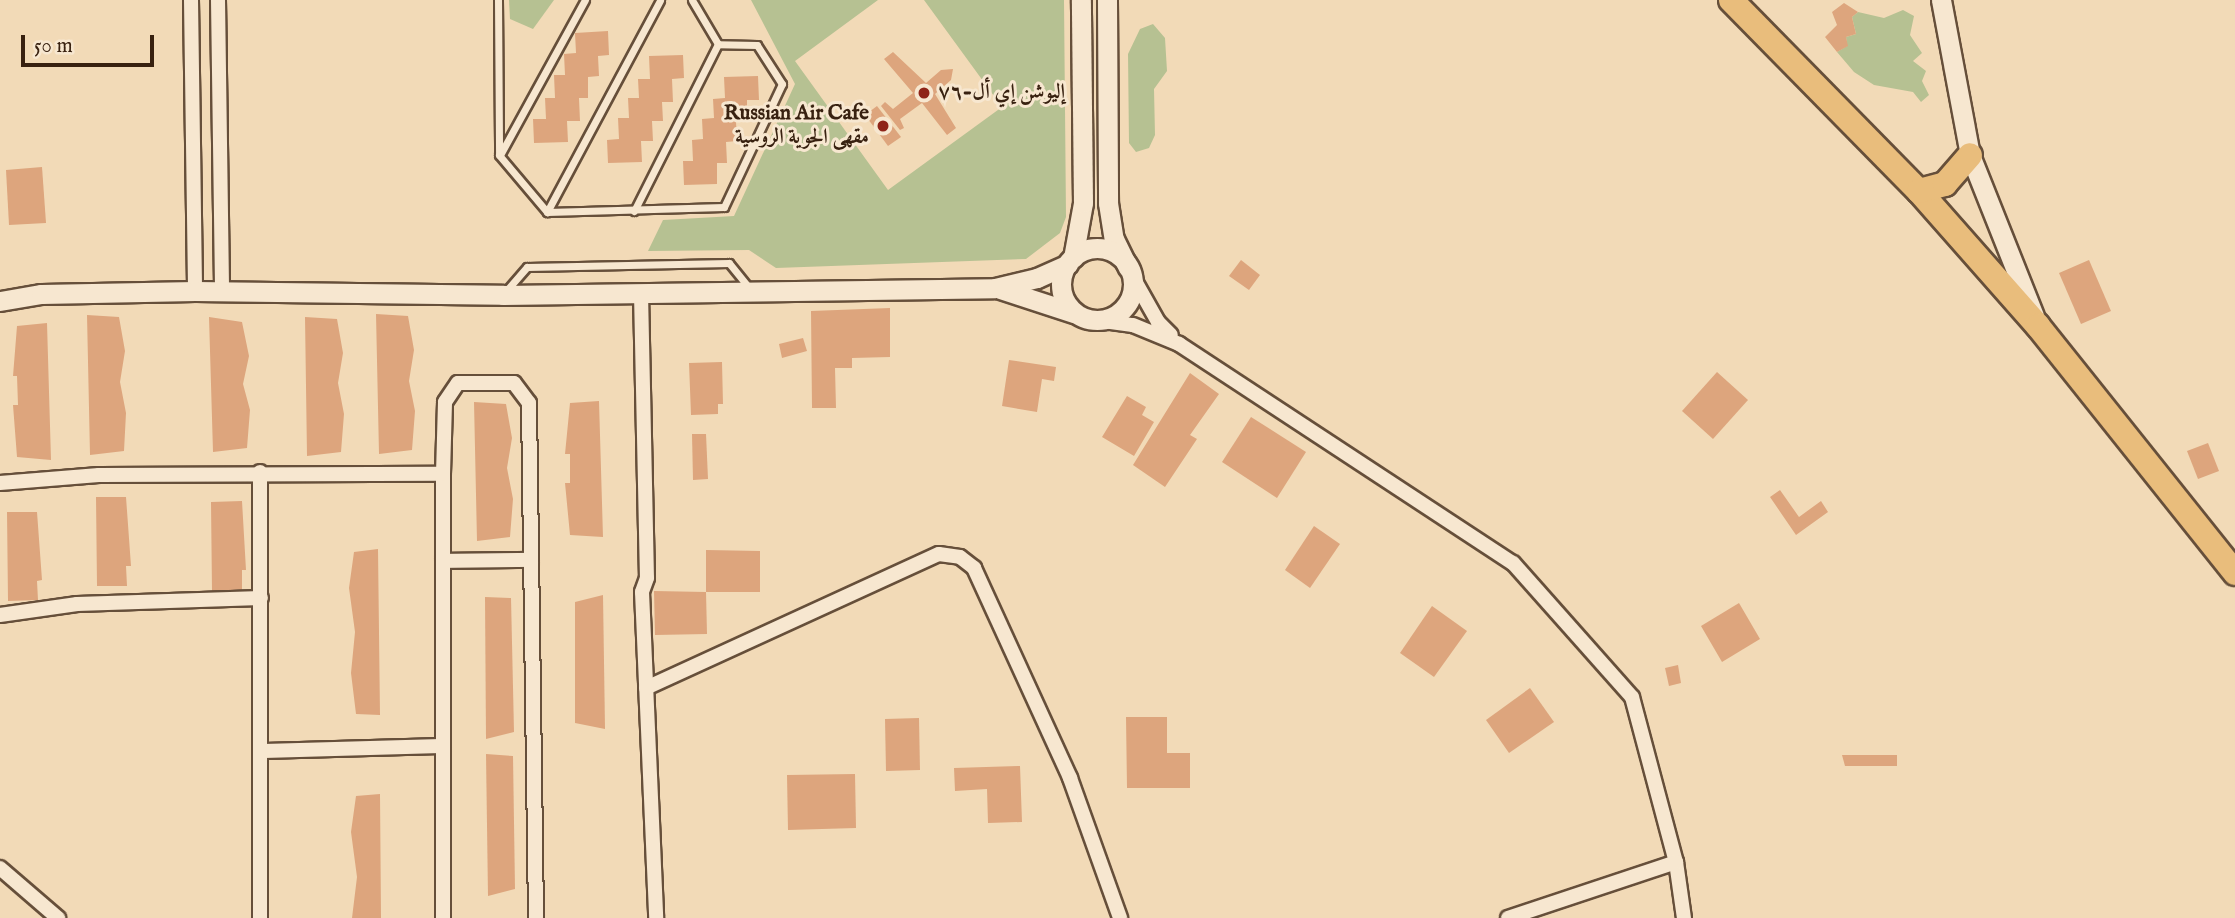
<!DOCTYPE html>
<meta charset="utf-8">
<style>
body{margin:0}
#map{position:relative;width:2235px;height:918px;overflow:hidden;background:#f2dab7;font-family:"IM FELL English",Amiri,serif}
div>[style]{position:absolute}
.green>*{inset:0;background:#b6c192}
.building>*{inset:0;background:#dda57d}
.roads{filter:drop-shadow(2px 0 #664f3a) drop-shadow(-2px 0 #664f3a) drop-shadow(0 2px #664f3a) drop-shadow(0 -2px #664f3a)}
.lane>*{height:7px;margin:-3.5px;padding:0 3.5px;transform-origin:3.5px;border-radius:3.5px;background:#f7e7d0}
.street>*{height:14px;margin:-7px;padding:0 7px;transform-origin:7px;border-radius:7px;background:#f7e7d0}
.secondary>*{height:19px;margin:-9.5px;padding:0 9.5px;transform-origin:9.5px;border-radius:9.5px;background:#f7e7d0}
.secondary>.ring{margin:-9.5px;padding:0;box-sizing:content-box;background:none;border:19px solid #f7e7d0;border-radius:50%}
.highway>*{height:24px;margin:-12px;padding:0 12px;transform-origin:12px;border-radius:12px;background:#e9bd7c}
.dots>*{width:19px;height:19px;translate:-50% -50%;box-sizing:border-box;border:4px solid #f7e7d0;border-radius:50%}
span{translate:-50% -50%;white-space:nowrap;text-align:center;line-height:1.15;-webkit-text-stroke:6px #f7e7d0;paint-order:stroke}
.poi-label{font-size:21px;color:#382110;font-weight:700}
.left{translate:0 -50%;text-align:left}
.right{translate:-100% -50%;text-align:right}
.scale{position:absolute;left:21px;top:35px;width:133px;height:32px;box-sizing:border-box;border:4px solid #382110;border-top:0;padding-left:9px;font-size:21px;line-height:24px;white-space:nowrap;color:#382110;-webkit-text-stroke:5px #f7e7d0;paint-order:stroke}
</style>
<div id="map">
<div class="green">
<i style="clip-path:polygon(509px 0,554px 0,533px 29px,510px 19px)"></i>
<i style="clip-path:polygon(751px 0,878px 0,795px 61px,888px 190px,1002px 107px,924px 0,1064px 0,1066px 217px,1060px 233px,1026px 259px,776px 268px,749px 250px,648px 251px,663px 220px,734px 216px,795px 84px)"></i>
<i style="clip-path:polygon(1903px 10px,1914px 16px,1910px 35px,1922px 53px,1913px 61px,1926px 71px,1922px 81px,1929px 95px,1921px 102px,1913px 92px,1874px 85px,1854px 72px,1837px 52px,1847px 46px,1846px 37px,1856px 34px,1852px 17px,1858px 12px,1884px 18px)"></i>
<i style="clip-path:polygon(1153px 24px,1165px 38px,1167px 71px,1154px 89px,1155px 135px,1149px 148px,1136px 152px,1129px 143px,1128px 54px,1140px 29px)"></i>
</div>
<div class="building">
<i style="clip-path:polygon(1844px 3px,1858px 12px,1852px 17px,1856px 34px,1846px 37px,1848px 46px,1837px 52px,1825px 37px,1837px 25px,1832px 12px)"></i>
<i style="clip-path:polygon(608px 31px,609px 55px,598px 56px,599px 76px,588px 77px,588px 98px,579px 98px,580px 121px,567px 121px,568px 142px,534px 143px,533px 119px,546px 119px,545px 98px,555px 98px,554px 75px,565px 75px,564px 54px,576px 53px,575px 33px)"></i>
<i style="clip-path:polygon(893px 52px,926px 83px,941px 70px,953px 69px,951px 80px,935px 94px,956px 128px,947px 135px,922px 103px,900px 119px,904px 128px,900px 130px,881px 106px,885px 102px,893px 109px,913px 93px,884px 59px)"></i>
<i style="clip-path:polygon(683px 55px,684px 78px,672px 79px,673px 102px,662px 102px,663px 121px,652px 121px,653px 141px,641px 141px,642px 162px,608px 163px,607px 140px,619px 139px,618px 118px,629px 118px,628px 98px,639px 98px,638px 79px,650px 79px,649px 56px)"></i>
<i style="clip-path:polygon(758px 76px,759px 100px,747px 100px,747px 121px,736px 122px,737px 141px,726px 142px,727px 163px,717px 163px,717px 184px,684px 185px,683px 161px,693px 161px,692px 140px,703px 139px,702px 119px,714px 118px,713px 99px,725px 98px,724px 77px)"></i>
<i style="clip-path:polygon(877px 106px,901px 137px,888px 146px,865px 115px)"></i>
<i style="clip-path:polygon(42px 167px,46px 223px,9px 225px,6px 170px)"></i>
<i style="clip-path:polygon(1241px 260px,1260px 275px,1249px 290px,1229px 276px)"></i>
<i style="clip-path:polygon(2089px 260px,2111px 311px,2081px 324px,2059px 273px)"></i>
<i style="clip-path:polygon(890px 308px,890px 357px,852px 358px,852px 368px,835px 368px,836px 408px,812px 408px,811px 311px)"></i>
<i style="clip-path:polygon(376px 314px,408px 316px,414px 350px,409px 381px,415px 411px,412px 450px,379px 454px)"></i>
<i style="clip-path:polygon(87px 315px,119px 317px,125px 351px,120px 382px,126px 413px,124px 451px,90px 455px)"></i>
<i style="clip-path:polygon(209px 317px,242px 322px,249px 356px,243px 384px,250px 410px,247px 448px,213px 452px)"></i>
<i style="clip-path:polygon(305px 317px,337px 319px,343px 353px,338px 383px,344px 414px,341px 452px,307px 456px)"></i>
<i style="clip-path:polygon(47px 323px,51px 460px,17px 457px,13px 405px,18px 405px,17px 376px,13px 376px,17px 326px)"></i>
<i style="clip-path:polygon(803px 338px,807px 351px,782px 358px,779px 344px)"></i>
<i style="clip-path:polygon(1009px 360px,1056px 367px,1054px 381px,1042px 379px,1037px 412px,1002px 406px)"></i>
<i style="clip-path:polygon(722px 362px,723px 404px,718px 404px,718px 414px,691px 415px,689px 363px)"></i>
<i style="clip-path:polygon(1717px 372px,1748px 400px,1713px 439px,1682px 411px)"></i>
<i style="clip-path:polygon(1190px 373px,1219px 394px,1190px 435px,1197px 439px,1165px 487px,1133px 465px)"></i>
<i style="clip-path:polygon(1127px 396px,1146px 407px,1142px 415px,1154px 422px,1134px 456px,1102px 437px)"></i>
<i style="clip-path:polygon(599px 401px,603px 537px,570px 535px,565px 483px,570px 483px,570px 454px,565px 454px,570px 403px)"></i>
<i style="clip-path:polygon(474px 402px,506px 404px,512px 438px,507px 468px,513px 499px,510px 537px,477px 541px)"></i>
<i style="clip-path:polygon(1251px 417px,1306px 452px,1277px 498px,1222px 462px)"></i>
<i style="clip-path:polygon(692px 434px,706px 434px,708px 479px,693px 480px)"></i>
<i style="clip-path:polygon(2208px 443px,2219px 471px,2198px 479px,2187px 451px)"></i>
<i style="clip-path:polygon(1780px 490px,1799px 517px,1821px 501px,1828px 512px,1796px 535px,1770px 497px)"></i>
<i style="clip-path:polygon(96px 497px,126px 497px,131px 566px,126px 566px,127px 586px,97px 586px)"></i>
<i style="clip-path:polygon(242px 501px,246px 570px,242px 570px,242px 590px,212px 591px,211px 502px)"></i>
<i style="clip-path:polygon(7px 512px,37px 512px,42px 580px,37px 581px,38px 600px,8px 601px)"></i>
<i style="clip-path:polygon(1314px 526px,1340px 544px,1310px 588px,1285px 570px)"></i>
<i style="clip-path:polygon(378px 549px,380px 715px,356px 714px,351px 673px,355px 632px,349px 588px,354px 552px)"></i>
<i style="clip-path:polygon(706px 550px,760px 551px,760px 592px,706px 592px)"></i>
<i style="clip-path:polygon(654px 591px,706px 592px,707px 634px,655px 635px)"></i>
<i style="clip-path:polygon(603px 595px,605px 729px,575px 723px,575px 602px)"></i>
<i style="clip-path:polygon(485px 597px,511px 598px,514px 732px,486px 739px)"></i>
<i style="clip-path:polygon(1739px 603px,1760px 639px,1722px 662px,1701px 626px)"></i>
<i style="clip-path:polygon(1432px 606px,1467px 631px,1434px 677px,1400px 653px)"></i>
<i style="clip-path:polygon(1678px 665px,1681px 683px,1669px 686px,1665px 668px)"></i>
<i style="clip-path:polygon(1530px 688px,1554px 722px,1509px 753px,1486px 720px)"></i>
<i style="clip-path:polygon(1126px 717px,1167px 717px,1167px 753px,1190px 753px,1190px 788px,1127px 788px)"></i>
<i style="clip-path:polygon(919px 718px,920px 770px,886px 771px,885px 719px)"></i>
<i style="clip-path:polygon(486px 754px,513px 756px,515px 889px,488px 896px)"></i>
<i style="clip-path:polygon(1842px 755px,1897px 755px,1897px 766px,1845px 766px)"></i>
<i style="clip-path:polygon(1020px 766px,1022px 822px,988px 823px,987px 789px,955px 791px,954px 768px)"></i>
<i style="clip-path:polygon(855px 774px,856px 828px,788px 830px,787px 775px)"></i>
<i style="clip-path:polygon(380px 794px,381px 918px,352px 918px,357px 877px,351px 832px,356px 796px)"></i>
</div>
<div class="roads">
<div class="lane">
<i style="left:498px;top:0;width:155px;rotate:89.6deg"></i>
<i style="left:499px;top:155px;width:75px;rotate:49.9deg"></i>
<i style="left:547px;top:212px;width:177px;rotate:-1.6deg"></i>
<i style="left:724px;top:207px;width:136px;rotate:-64.8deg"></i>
<i style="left:782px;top:84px;width:46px;rotate:-122.7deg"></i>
<i style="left:757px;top:45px;width:39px;rotate:-179deg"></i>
<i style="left:718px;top:44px;width:51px;rotate:-120.6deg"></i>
<i style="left:500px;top:155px;width:177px;rotate:-61.3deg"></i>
<i style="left:634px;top:211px;width:187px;rotate:-63.3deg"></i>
<i style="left:547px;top:212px;width:240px;rotate:-61.9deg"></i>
<i style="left:506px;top:291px;width:32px;rotate:-49deg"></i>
<i style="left:527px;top:267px;width:202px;rotate:-1.1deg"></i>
<i style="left:729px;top:263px;width:33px;rotate:51deg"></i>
</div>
<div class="street">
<i style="left:191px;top:0;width:291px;rotate:89.2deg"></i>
<i style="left:218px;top:0;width:291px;rotate:89.2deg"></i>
<i style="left:1131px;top:274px;width:55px;rotate:60.6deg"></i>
<i style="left:1158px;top:322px;width:18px;rotate:45deg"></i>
<i style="left:641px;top:293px;width:285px;rotate:88.8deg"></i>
<i style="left:647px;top:578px;width:15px;rotate:110deg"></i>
<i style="left:642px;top:592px;width:326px;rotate:87.5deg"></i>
<i style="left:1096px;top:320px;width:37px;rotate:8deg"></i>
<i style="left:1133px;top:325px;width:50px;rotate:22.4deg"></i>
<i style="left:1179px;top:344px;width:399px;rotate:33.3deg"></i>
<i style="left:1513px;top:563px;width:179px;rotate:48.4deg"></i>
<i style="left:1632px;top:697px;width:171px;rotate:75.1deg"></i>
<i style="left:1676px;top:862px;width:57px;rotate:81.9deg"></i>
<i style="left:0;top:483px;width:99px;rotate:-4.6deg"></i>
<i style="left:99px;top:475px;width:344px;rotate:-0.2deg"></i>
<i style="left:443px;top:561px;width:88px;rotate:-0.7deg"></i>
<i style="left:0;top:615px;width:78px;rotate:-8.1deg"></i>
<i style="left:77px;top:604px;width:184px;rotate:-1.9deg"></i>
<i style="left:646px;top:688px;width:322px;rotate:-24.6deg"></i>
<i style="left:939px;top:554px;width:21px;rotate:8deg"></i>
<i style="left:960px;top:557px;width:18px;rotate:38deg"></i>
<i style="left:974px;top:568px;width:231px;rotate:65.4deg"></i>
<i style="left:1070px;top:778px;width:149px;rotate:70.3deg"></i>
<i style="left:262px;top:751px;width:181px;rotate:-1.6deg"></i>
<i style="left:0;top:868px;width:77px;rotate:40.8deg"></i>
<i style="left:260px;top:918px;width:446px;rotate:-90deg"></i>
<i style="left:443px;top:918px;width:444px;rotate:-90deg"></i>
<i style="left:443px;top:474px;width:72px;rotate:-88.4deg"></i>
<i style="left:445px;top:402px;width:23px;rotate:-56deg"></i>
<i style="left:458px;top:383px;width:56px"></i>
<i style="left:514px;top:383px;width:25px;rotate:53deg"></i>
<i style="left:529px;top:403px;width:515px;rotate:89.22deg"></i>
<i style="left:1508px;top:918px;width:177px;rotate:-18.4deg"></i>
</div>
<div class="secondary">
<i style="left:1107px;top:0;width:203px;rotate:89.7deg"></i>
<i style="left:1108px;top:203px;width:36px;rotate:81deg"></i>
<i style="left:1114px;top:239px;width:32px;rotate:64deg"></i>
<i style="left:1941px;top:0;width:158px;rotate:79.4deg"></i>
<i style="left:1970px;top:155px;width:173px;rotate:68.3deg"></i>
<i class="ring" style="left:1061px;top:248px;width:53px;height:53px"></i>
<i style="left:1073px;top:258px;width:56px;rotate:-79.7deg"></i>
<i style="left:1083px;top:203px;width:203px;rotate:-90.6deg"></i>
<i style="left:1000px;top:289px;width:78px;rotate:18deg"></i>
<i style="left:0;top:301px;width:42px;rotate:-9.7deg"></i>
<i style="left:41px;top:294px;width:154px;rotate:-1.1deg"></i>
<i style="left:195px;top:291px;width:308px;rotate:0.7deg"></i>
<i style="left:503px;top:295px;width:492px;rotate:-0.8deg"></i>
<i style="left:995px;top:288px;width:43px;rotate:-13.4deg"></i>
<i style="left:1037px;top:278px;width:34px;rotate:-24deg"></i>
</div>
<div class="highway">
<i style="left:1731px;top:0;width:268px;rotate:45.5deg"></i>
<i style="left:1919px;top:191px;width:180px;rotate:48.6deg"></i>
<i style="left:2038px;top:326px;width:316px;rotate:51.4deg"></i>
<i style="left:1919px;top:191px;width:27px;rotate:-15deg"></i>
<i style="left:1945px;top:184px;width:38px;rotate:-49deg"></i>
</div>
</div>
<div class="dots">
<i style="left:924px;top:93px;background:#8f2418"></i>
<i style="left:883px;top:126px;background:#8f2418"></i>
</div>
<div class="poi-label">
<span class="left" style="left:938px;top:93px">إليوشن إي أل-٧٦</span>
<span class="right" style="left:869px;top:126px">Russian Air Cafe<br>مقهى الجوية الروسية</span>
</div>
<div class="scale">50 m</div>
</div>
